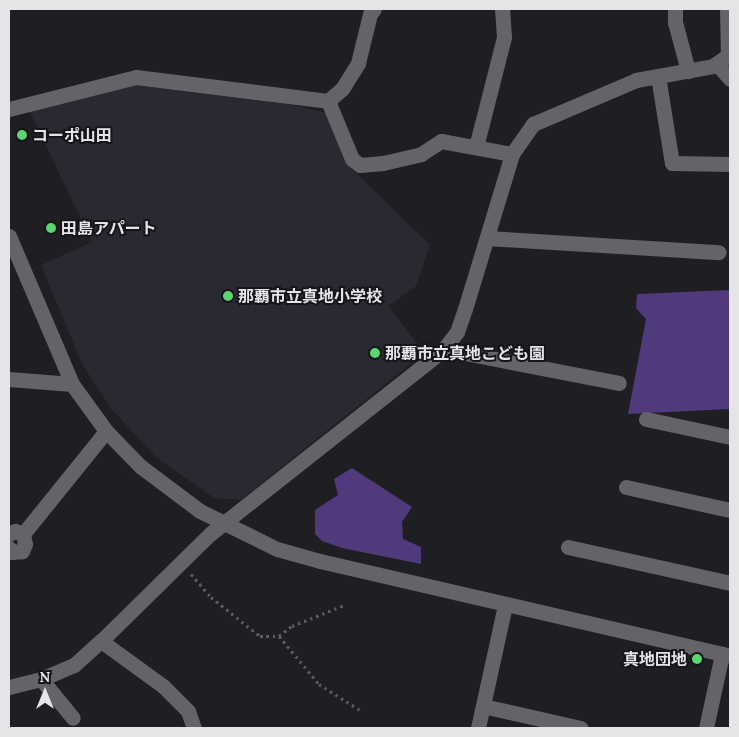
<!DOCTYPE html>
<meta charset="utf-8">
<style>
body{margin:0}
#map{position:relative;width:739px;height:737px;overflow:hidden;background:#1f1e22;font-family:Lora,"Noto Sans JP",serif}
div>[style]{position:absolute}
.built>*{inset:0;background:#2a2830}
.forest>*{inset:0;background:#503a7c}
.path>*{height:3px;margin-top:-1.5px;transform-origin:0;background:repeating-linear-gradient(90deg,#5c5b5e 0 2.5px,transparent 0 6.5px)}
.minor>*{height:15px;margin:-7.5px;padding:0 7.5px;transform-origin:7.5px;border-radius:7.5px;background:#646368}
.dots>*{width:14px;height:14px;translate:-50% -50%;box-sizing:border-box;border:2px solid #161519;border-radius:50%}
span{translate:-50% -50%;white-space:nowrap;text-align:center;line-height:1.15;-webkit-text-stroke:4px #161519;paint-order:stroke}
.poi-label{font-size:16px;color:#e5e4e7;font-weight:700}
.left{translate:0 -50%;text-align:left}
.right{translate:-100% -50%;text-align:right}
.frame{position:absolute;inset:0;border:10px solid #e5e4e7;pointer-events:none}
.north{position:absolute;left:20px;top:667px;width:50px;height:50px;-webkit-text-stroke:4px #161519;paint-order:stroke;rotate:0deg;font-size:14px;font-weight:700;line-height:20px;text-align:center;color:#e5e4e7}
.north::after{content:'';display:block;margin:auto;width:18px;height:22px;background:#e5e4e7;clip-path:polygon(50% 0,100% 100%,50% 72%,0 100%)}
</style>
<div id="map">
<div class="built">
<i style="clip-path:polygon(136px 84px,251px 96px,329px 113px,351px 168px,430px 245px,416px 286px,389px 306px,424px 353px,241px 500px,214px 498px,157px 458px,112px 410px,82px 364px,41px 265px,92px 242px,28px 108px)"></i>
</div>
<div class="forest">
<i style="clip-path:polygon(730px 290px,730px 409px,628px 414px,646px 319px,636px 308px,637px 294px)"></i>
<i style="clip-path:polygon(352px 468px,412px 507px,402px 522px,403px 539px,421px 547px,421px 564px,342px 548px,322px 541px,315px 534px,315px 510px,338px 495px,334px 479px)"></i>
</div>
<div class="path">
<i style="left:191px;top:574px;width:30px;rotate:49deg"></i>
<i style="left:211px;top:597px;width:63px;rotate:38.5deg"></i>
<i style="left:260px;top:636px;width:19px"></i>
<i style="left:279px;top:636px;width:16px;rotate:-38deg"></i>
<i style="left:292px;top:626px;width:56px;rotate:-22deg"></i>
<i style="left:279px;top:636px;width:62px;rotate:50.2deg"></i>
<i style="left:319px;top:684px;width:49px;rotate:32.4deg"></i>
</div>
<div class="minor">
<i style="left:675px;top:9px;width:13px;rotate:90deg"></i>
<i style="left:675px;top:22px;width:51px;rotate:75.1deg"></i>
<i style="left:727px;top:9px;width:47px;rotate:88.8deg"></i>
<i style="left:717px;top:64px;width:20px;rotate:49deg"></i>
<i style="left:658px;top:76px;width:88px;rotate:80.9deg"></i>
<i style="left:672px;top:163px;width:58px;rotate:1deg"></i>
<i style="left:328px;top:101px;width:63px;rotate:67.5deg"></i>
<i style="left:352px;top:159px;width:10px;rotate:37deg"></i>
<i style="left:360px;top:165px;width:23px;rotate:-5deg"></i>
<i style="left:383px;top:163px;width:39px;rotate:-13deg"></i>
<i style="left:421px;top:154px;width:24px;rotate:-33deg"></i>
<i style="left:441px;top:141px;width:72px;rotate:10.4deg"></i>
<i style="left:9px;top:109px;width:131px;rotate:-14.1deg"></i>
<i style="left:136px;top:77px;width:193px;rotate:7.1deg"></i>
<i style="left:328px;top:101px;width:18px;rotate:-41deg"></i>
<i style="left:342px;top:89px;width:31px;rotate:-58deg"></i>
<i style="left:358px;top:63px;width:50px;rotate:-76.2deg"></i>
<i style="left:370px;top:14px;width:6px;rotate:-51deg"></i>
<i style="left:476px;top:147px;width:114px;rotate:-75.7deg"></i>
<i style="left:504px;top:37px;width:28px;rotate:-94deg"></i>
<i style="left:9px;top:236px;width:161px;rotate:66.9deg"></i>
<i style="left:72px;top:384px;width:58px;rotate:54.1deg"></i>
<i style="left:106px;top:431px;width:49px;rotate:45.8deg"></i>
<i style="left:140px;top:466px;width:75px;rotate:36.9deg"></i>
<i style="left:200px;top:511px;width:86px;rotate:26.3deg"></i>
<i style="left:277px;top:549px;width:45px;rotate:15.6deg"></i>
<i style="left:320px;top:561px;width:421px;rotate:13deg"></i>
<i style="left:487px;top:238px;width:232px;rotate:3.5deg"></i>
<i style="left:444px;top:349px;width:178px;rotate:11deg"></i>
<i style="left:9px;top:379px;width:63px;rotate:4.5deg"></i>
<i style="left:646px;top:419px;width:86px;rotate:12.1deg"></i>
<i style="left:626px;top:487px;width:107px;rotate:12.5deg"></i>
<i style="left:9px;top:534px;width:7px;rotate:-27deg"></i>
<i style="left:15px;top:531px;width:9px;rotate:21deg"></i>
<i style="left:23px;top:534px;width:10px;rotate:79deg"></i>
<i style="left:25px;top:544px;width:8px;rotate:113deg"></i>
<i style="left:22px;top:551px;width:10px;rotate:174deg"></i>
<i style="left:12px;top:552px;width:5px;rotate:-127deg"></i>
<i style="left:23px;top:534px;width:132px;rotate:-51.1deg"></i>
<i style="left:568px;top:547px;width:166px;rotate:12.5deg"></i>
<i style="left:101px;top:641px;width:77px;rotate:36deg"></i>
<i style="left:163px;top:686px;width:35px;rotate:45deg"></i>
<i style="left:188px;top:711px;width:18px;rotate:71deg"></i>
<i style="left:41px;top:679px;width:50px;rotate:50.6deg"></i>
<i style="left:9px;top:687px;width:33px;rotate:-14deg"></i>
<i style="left:41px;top:679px;width:36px;rotate:-23deg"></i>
<i style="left:74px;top:665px;width:36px;rotate:-42deg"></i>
<i style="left:101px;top:641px;width:153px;rotate:-44.5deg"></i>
<i style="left:210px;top:534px;width:298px;rotate:-38.3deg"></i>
<i style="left:444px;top:349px;width:21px;rotate:-53deg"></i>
<i style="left:457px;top:332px;width:24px;rotate:-71deg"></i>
<i style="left:465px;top:309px;width:162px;rotate:-73.1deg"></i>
<i style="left:512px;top:154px;width:37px;rotate:-55deg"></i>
<i style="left:533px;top:124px;width:112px;rotate:-23.1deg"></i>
<i style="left:636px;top:80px;width:78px;rotate:-10.3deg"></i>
<i style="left:713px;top:66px;width:21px;rotate:-35deg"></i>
<i style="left:483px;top:706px;width:100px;rotate:12.7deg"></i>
<i style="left:478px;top:728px;width:126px;rotate:-77.6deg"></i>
<i style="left:706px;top:728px;width:76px;rotate:-77.8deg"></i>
</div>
<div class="dots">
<i style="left:22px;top:135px;background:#5bd56e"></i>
<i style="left:51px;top:228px;background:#5bd56e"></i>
<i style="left:228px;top:296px;background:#5bd56e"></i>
<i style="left:375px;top:353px;background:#5bd56e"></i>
<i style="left:697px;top:659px;background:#5bd56e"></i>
</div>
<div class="poi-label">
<span class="left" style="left:32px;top:135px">コーポ山田</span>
<span class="left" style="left:61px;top:228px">田島アパート</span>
<span class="left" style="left:238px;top:296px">那覇市立真地小学校</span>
<span class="left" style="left:385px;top:353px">那覇市立真地こども園</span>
<span class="right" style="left:687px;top:659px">真地団地</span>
</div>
<div class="frame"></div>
<div class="north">N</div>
</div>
